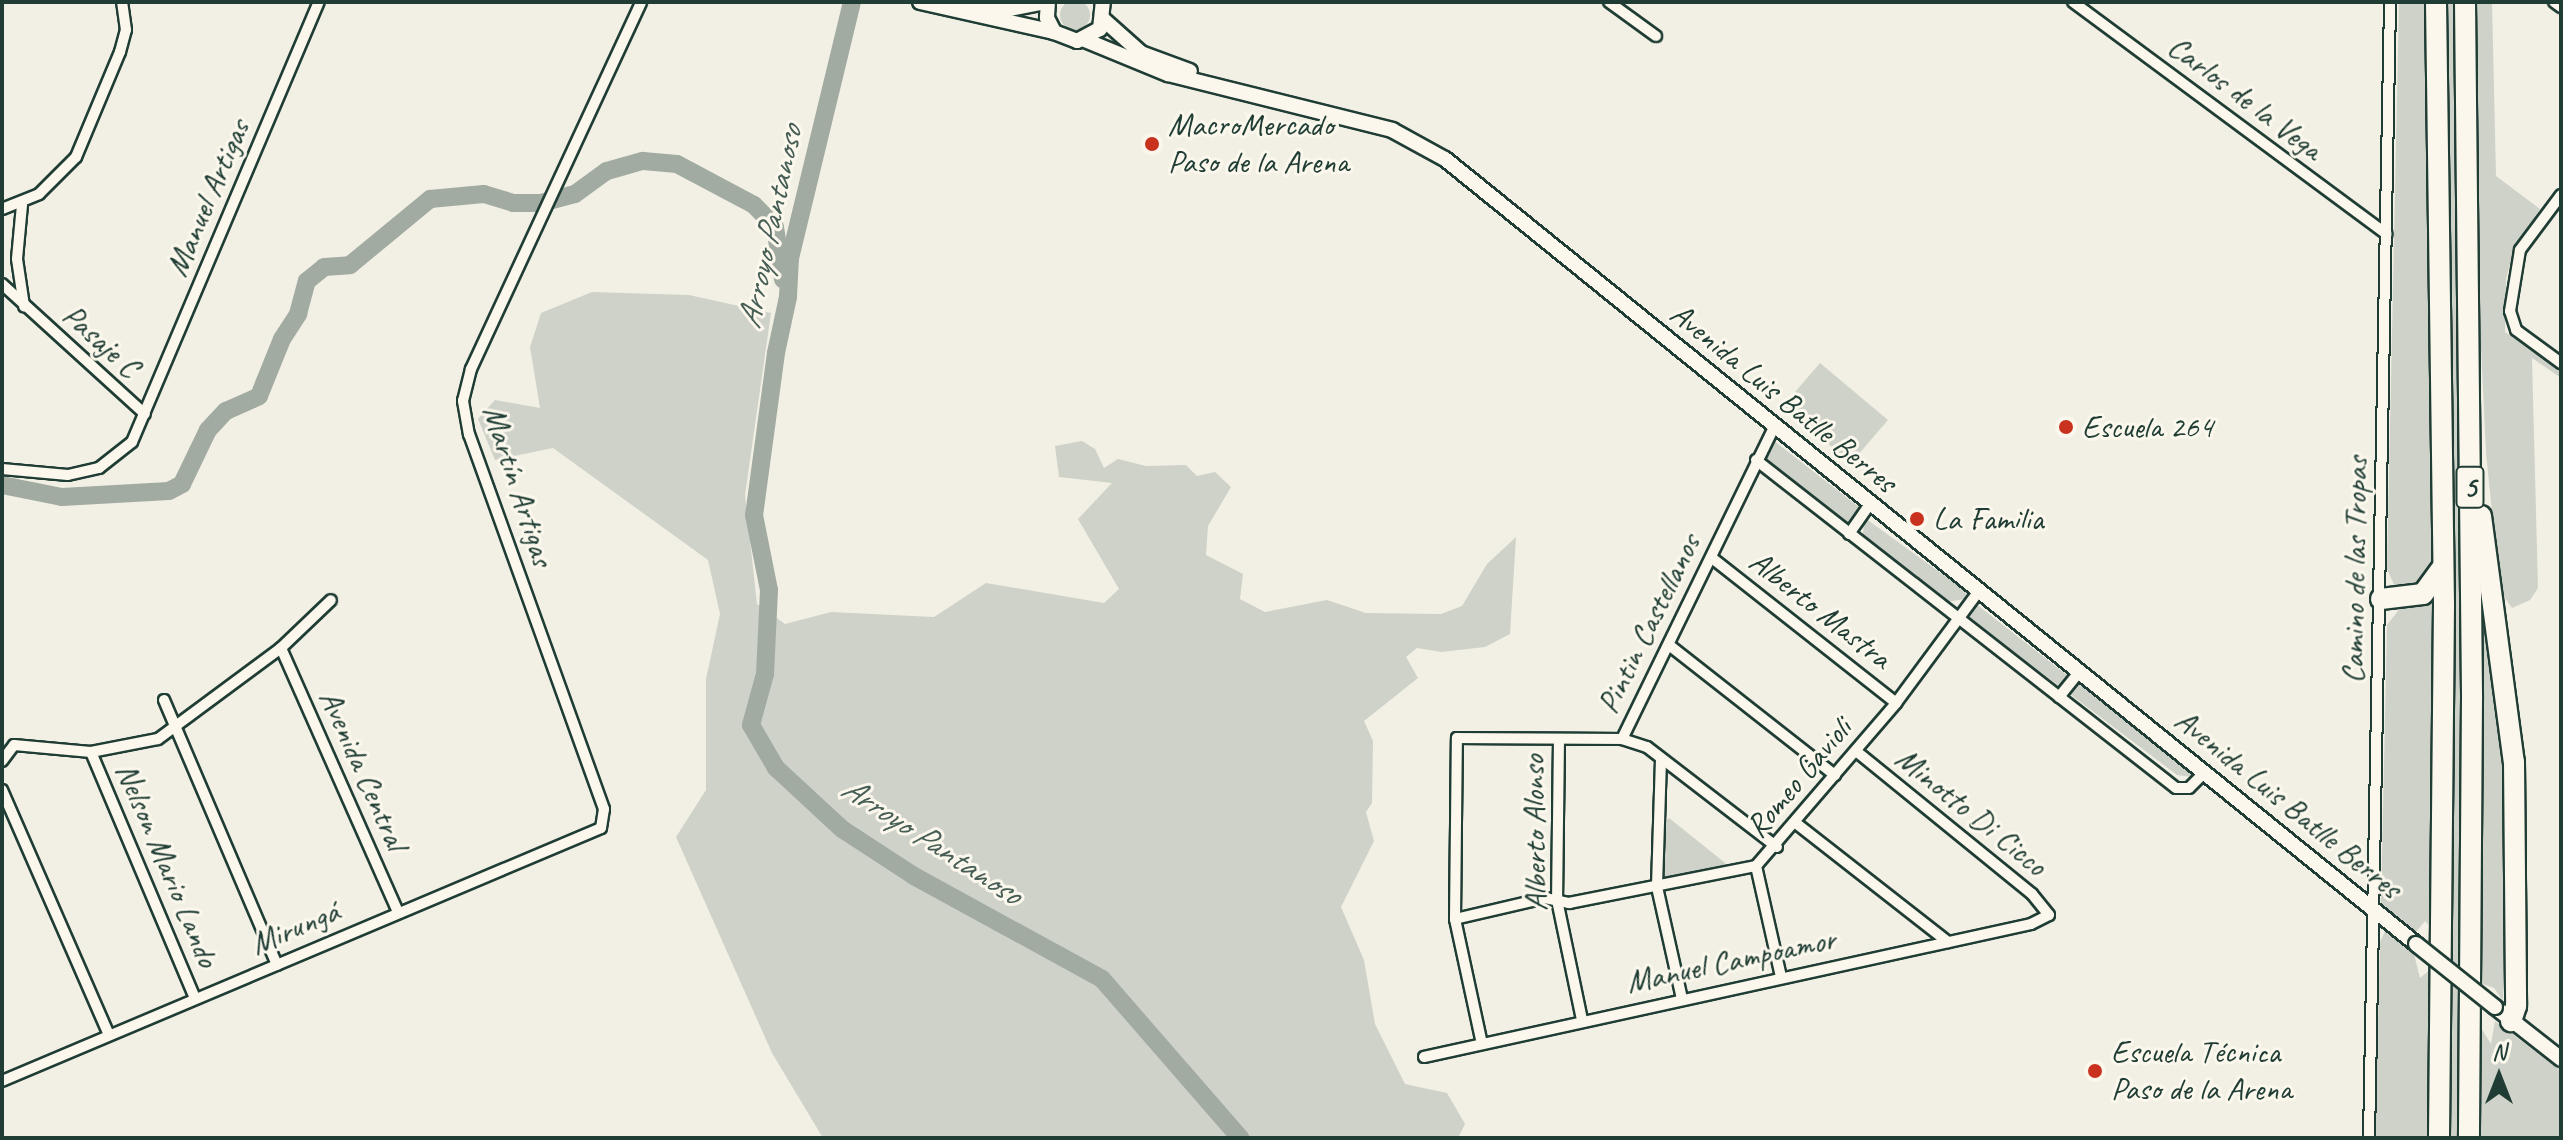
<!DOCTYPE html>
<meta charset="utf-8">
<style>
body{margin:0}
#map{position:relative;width:2563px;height:1140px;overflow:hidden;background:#f2f0e5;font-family:Caveat,sans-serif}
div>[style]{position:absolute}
.green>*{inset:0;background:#cfd2c8}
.round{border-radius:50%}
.river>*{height:18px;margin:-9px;padding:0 9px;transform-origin:9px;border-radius:9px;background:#a2aba1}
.roads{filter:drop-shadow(2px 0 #1f3d34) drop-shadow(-2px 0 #1f3d34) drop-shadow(0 2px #1f3d34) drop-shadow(0 -2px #1f3d34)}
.street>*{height:10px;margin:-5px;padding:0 5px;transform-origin:5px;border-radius:5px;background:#fbf7ec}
.secondary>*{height:14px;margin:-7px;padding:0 7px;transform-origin:7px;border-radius:7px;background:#fbf7ec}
.highway>*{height:20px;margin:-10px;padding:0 10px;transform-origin:10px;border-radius:10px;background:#fbf7ec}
.bridges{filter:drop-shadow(2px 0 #1f3d34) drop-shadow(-2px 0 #1f3d34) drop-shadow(0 2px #1f3d34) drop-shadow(0 -2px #1f3d34)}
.secondary-bridge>*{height:14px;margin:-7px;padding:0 7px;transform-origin:7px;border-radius:7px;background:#fbf7ec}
.dots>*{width:22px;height:22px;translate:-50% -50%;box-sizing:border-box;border:4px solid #fbf7ec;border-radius:50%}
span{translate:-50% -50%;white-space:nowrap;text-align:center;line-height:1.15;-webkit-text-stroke:6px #fbf7ec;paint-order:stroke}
.shield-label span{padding:2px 6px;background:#fbf7ec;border:2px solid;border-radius:6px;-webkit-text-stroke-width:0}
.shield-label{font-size:30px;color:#1f3d34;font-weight:700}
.street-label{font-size:32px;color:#1f3d34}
.poi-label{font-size:32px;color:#1f3d34}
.left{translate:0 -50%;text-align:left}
.water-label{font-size:34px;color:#465e55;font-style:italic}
.frame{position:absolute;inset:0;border:4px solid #1f3d34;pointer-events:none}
.north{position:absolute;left:2459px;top:1036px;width:80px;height:80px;-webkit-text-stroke:6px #fbf7ec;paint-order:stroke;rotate:0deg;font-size:22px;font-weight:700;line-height:32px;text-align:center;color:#1f3d34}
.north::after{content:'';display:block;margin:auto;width:28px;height:36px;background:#1f3d34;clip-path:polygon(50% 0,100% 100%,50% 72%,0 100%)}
</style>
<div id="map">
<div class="green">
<i class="round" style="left:1060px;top:0;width:30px;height:30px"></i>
<i style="clip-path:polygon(2399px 2px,2426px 2px,2432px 575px,2428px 585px,2396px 589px,2387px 569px)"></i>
<i style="clip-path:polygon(2442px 2px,2458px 2px,2463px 476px,2461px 1138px,2445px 1138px)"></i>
<i style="clip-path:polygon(2476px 2px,2492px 2px,2496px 176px,2540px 209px,2513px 252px,2506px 279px,2505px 332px,2561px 370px,2561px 378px,2532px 358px,2538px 588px,2530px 600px,2512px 608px,2500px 591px,2486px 453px,2477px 261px)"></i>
<i style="clip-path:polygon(592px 292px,689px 295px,771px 313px,745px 495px,757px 604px,785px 624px,831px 612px,934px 617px,986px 583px,1104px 603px,1119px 589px,1078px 519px,1112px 483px,1059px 477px,1055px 446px,1082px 441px,1095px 449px,1104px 468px,1118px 459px,1146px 466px,1186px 465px,1197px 476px,1215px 472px,1231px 487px,1208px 526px,1206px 555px,1243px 574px,1240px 599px,1265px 612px,1327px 600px,1366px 613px,1441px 614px,1462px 606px,1487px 564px,1516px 537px,1510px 634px,1485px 647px,1441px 652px,1417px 648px,1406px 657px,1418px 678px,1364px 721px,1373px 741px,1372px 803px,1366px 812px,1374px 841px,1341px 907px,1364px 960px,1375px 1024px,1405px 1084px,1447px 1093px,1465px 1124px,1458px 1138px,823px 1138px,772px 1053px,676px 837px,706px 790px,706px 679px,720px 614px,708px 560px,553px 448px,495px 460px,478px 419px,495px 400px,540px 408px,530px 347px,541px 313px)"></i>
<i style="clip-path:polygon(1820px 363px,1888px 420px,1851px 463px,1783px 406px)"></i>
<i style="clip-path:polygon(1773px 440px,1859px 507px,1853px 521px,1844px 524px,1765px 461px)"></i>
<i style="clip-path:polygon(1865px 518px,1967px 592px,1964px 599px,1942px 603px,1862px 539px)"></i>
<i style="clip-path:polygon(2482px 570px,2509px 820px,2503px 1001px,2494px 988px,2480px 983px)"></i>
<i style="clip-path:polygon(2433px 593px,2432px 929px,2425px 921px,2416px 932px,2381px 903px,2387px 625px,2401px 607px,2420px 603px)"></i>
<i style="clip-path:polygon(1976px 604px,2194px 774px,2192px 777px,2177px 775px,1968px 617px)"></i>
<i style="clip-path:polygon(1669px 818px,1724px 862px,1726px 865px,1664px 880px,1664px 822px)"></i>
<i style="clip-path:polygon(2386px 929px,2414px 954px,2420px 978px,2431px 969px,2430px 1138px,2375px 1138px,2380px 942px)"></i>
<i style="clip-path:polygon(2495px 1021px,2561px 1071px,2561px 1138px,2479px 1138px,2480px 1026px,2491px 1044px)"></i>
</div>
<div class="river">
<i style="left:852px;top:2px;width:263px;rotate:103.6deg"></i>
<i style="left:790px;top:258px;width:39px;rotate:93deg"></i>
<i style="left:788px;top:297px;width:57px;rotate:102.1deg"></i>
<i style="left:776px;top:353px;width:163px;rotate:97.7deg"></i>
<i style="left:754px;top:515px;width:76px;rotate:78.7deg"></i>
<i style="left:769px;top:590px;width:84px;rotate:92.7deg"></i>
<i style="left:765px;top:674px;width:53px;rotate:105.4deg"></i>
<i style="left:751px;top:725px;width:50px;rotate:59.8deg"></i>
<i style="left:776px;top:768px;width:90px;rotate:42.7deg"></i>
<i style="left:842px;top:829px;width:86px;rotate:33.1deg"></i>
<i style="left:914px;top:876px;width:214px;rotate:28.7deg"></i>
<i style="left:1102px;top:979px;width:211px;rotate:49deg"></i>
<i style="left:2px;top:485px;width:61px;rotate:11.3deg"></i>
<i style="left:62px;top:497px;width:107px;rotate:-3.2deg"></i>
<i style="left:169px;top:491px;width:15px;rotate:-28deg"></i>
<i style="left:182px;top:484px;width:60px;rotate:-64.3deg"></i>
<i style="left:208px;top:430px;width:26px;rotate:-47deg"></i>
<i style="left:226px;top:411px;width:36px;rotate:-24deg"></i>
<i style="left:259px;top:396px;width:61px;rotate:-68deg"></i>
<i style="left:282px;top:339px;width:30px;rotate:-57deg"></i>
<i style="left:298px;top:314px;width:34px;rotate:-75deg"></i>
<i style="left:307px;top:281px;width:22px;rotate:-39deg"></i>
<i style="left:324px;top:267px;width:26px;rotate:-4deg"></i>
<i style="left:350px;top:265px;width:104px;rotate:-39.5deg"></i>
<i style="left:430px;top:199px;width:54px;rotate:-5.3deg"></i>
<i style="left:484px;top:194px;width:31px;rotate:17deg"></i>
<i style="left:514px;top:203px;width:27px"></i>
<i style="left:541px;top:203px;width:35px;rotate:-15deg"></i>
<i style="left:575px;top:194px;width:39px;rotate:-36deg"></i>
<i style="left:607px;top:171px;width:37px;rotate:-16deg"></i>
<i style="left:643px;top:161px;width:34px;rotate:5deg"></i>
<i style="left:677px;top:164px;width:87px;rotate:28deg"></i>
<i style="left:754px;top:205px;width:30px;rotate:46deg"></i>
<i style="left:775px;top:227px;width:53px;rotate:81.3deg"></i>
</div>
<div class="roads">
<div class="street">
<i style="left:1609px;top:2px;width:58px;rotate:35.9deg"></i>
<i style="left:2073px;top:2px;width:390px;rotate:36.5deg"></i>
<i style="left:2554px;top:2px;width:9px;rotate:36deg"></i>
<i style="left:2561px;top:195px;width:69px;rotate:126.7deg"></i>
<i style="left:2520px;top:250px;width:62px;rotate:99.3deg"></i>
<i style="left:2510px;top:311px;width:20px;rotate:72deg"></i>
<i style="left:2516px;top:330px;width:56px;rotate:36.3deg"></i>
<i style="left:22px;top:205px;width:54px;rotate:95.3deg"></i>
<i style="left:17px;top:259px;width:48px;rotate:81.5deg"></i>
<i style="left:2px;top:209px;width:40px;rotate:-22deg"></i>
<i style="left:39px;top:194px;width:52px;rotate:-45deg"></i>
<i style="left:76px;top:157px;width:114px;rotate:-67.3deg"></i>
<i style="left:120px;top:52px;width:23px;rotate:-75deg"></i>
<i style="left:126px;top:30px;width:28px;rotate:-98deg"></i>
<i style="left:2px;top:284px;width:193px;rotate:42.3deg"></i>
<i style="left:1756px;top:460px;width:533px;rotate:37.99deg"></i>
<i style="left:2176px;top:788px;width:13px"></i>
<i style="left:2189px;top:788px;width:21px;rotate:-45deg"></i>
<i style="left:2px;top:469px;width:66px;rotate:5.2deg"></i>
<i style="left:68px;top:475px;width:32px;rotate:-13deg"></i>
<i style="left:99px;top:468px;width:42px;rotate:-38.2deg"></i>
<i style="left:132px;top:442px;width:478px;rotate:-67deg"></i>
<i style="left:1849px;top:534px;width:37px;rotate:-55deg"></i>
<i style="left:1712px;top:558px;width:234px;rotate:38.2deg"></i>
<i style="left:1669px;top:645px;width:211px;rotate:38.1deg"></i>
<i style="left:281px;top:648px;width:289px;rotate:66.1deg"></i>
<i style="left:2059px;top:697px;width:32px;rotate:-51deg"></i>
<i style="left:164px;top:700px;width:288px;rotate:66.9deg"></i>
<i style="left:1559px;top:739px;width:161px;rotate:90.7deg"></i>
<i style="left:1557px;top:900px;width:123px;rotate:78.2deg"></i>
<i style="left:1622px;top:739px;width:26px;rotate:18deg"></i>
<i style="left:1647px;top:747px;width:164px;rotate:37.6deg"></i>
<i style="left:91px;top:752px;width:267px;rotate:67.1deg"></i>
<i style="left:1661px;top:759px;width:128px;rotate:91.8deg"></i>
<i style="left:1657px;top:887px;width:115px;rotate:77.4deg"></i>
<i style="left:2px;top:761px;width:20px;rotate:-53deg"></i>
<i style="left:14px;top:745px;width:77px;rotate:5.2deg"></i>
<i style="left:91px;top:752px;width:68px;rotate:-11deg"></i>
<i style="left:158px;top:739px;width:153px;rotate:-36.5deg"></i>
<i style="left:281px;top:648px;width:69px;rotate:-43.8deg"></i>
<i style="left:2px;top:790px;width:267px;rotate:66.4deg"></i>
<i style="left:1797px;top:824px;width:192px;rotate:38deg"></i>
<i style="left:1756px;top:866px;width:114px;rotate:77.3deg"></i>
<i style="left:1455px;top:919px;width:92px;rotate:-13.1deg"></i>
<i style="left:1545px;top:898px;width:25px;rotate:12deg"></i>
<i style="left:1569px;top:903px;width:191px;rotate:-11.2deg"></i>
<i style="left:1756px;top:866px;width:215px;rotate:-49.3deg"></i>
<i style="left:1896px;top:703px;width:139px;rotate:-53.5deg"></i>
<i style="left:1482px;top:1044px;width:128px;rotate:-102.2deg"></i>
<i style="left:1455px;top:919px;width:181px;rotate:-89.4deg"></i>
<i style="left:1457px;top:738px;width:165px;rotate:0.3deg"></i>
<i style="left:1622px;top:739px;width:347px;rotate:-64deg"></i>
<i style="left:1424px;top:1057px;width:621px;rotate:-12.36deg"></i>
<i style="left:2031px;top:924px;width:20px;rotate:-27deg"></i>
<i style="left:2049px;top:915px;width:27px;rotate:-129deg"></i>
<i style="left:2032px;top:894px;width:227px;rotate:-140.9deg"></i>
<i style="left:2px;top:1081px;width:650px;rotate:-22.9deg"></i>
<i style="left:601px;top:828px;width:19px;rotate:-81deg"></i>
<i style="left:604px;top:809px;width:398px;rotate:-109.8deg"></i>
<i style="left:469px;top:435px;width:35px;rotate:-100deg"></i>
<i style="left:463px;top:401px;width:33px;rotate:-76deg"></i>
<i style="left:471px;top:369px;width:404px;rotate:-65.1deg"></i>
<i style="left:2369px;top:1138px;width:1136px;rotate:-88.94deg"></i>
</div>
<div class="secondary">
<i style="left:920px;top:2px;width:137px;rotate:12.6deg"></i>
<i style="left:1048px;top:2px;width:16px;rotate:94deg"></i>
<i style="left:1047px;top:18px;width:16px;rotate:63deg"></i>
<i style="left:1054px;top:32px;width:25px;rotate:21deg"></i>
<i style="left:1077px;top:41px;width:26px;rotate:-28deg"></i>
<i style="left:1100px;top:29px;width:27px;rotate:-84deg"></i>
<i style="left:968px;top:7px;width:32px;rotate:7deg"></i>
<i style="left:1000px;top:11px;width:47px;rotate:-11.1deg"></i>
<i style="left:1104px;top:20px;width:50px;rotate:41.7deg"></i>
<i style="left:1141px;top:53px;width:52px;rotate:20.2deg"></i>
<i style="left:1085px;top:40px;width:90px;rotate:22.3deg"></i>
<i style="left:1168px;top:74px;width:231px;rotate:14deg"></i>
<i style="left:1392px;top:130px;width:60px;rotate:28.7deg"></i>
<i style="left:1445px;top:159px;width:1249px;rotate:38.95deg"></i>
<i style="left:2495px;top:1007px;width:84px;rotate:38.2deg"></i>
</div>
<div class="highway">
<i style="left:2436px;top:2px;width:603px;rotate:89.24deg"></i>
<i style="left:2444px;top:605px;width:533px;rotate:90.54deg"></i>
<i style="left:2465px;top:2px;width:697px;rotate:89.42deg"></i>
<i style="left:2472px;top:699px;width:439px;rotate:90.4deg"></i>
<i style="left:2481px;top:516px;width:248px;rotate:82.4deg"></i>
<i style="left:2514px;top:762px;width:244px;rotate:89.5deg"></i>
<i style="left:2516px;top:1006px;width:16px;rotate:108deg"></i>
<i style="left:2381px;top:599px;width:42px;rotate:-6.8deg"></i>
<i style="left:2423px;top:594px;width:32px;rotate:-54deg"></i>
</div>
</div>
<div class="bridges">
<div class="secondary-bridge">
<i style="left:2416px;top:944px;width:101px;rotate:38.6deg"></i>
</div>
</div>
<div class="dots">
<i style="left:1152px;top:144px;background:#c8321e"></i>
<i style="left:2066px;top:427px;background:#c8321e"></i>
<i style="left:1917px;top:519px;background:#c8321e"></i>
<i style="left:2095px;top:1071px;background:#c8321e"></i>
</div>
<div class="shield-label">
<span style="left:2470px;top:487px">5</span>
</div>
<div class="street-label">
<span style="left:2245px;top:98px;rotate:37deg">Carlos de la Vega</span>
<span style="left:208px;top:198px;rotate:-67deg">Manuel Artigas</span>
<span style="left:101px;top:341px;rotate:42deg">Pasaje C</span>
<span style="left:1783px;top:398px;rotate:39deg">Avenida Luis Batlle Berres</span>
<span style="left:518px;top:486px;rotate:72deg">Martín Artigas</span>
<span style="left:2355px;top:570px;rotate:-89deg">Camino de las Tropas</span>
<span style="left:1820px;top:610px;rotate:38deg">Alberto Mastra</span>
<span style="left:1649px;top:624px;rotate:-64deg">Pintin Castellanos</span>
<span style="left:363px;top:770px;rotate:66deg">Avenida Central</span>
<span style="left:1799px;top:778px;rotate:-50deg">Romeo Gavioli</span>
<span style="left:2288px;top:804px;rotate:39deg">Avenida Luis Batlle Berres</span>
<span style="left:1971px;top:812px;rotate:39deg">Minotto Di Cicco</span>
<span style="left:1535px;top:833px;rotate:-91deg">Alberto Alonso</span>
<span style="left:167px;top:865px;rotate:67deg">Nelson Mario Lando</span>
<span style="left:295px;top:928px;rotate:-23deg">Mirungá</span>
<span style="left:1731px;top:961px;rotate:-12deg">Manuel Campoamor</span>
</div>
<div class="poi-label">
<span class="left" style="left:1168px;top:144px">MacroMercado<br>Paso de la Arena</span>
<span class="left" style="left:2082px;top:427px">Escuela 264</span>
<span class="left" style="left:1933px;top:519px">La Familia</span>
<span class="left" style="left:2111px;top:1071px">Escuela Técnica<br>Paso de la Arena</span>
</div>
<div class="water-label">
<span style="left:769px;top:227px;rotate:-78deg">Arroyo Pantanoso</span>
<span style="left:932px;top:840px;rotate:33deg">Arroyo Pantanoso</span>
</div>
<div class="frame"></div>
<div class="north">N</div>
</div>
